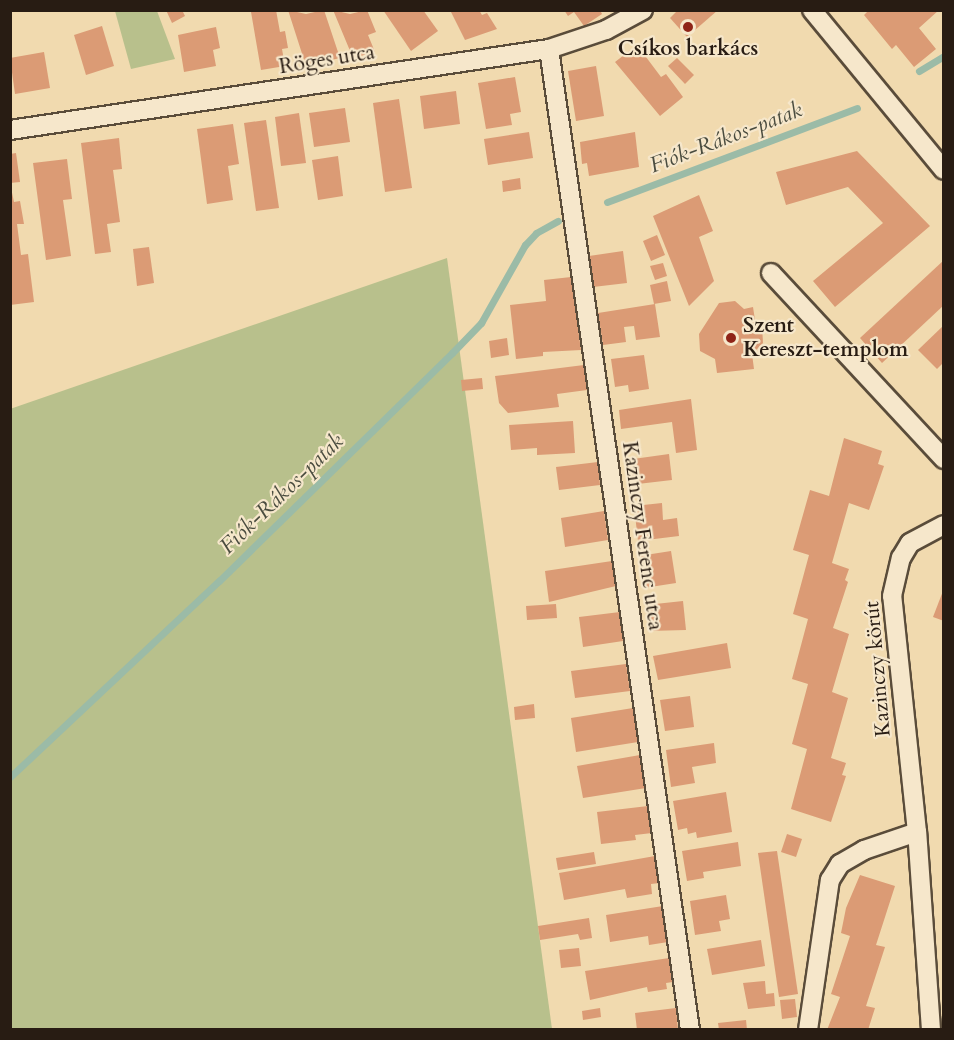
<!DOCTYPE html>
<meta charset="utf-8">
<style>
body{margin:0}
#map{position:relative;width:954px;height:1040px;overflow:hidden;background:#f1daaf;font-family:Cardo,serif}
div>[style]{position:absolute}
.green>*{inset:0;background:#b8c08c}
.stream>*{height:7px;margin:-3.5px;padding:0 3.5px;transform-origin:3.5px;border-radius:3.5px;background:#9bbba7}
.building>*{inset:0;background:#db9b75}
.roads{filter:drop-shadow(2px 0 #5a4c3a) drop-shadow(-2px 0 #5a4c3a) drop-shadow(0 2px #5a4c3a) drop-shadow(0 -2px #5a4c3a)}
.street>*{height:18px;margin:-9px;padding:0 9px;transform-origin:9px;border-radius:9px;background:#f6e7cb}
.dots>*{width:16px;height:16px;translate:-50% -50%;box-sizing:border-box;border:3px solid #f6e7cb;border-radius:50%}
span{translate:-50% -50%;white-space:nowrap;text-align:center;line-height:1.15;-webkit-text-stroke:4.5px #f6e7cb;paint-order:stroke}
.poi-label{font-size:21px;color:#281c13;font-weight:700}
.left{translate:0 -50%;text-align:left}
.street-label{font-size:21px;color:#281c13}
.water-label{font-size:22px;color:#4a4c3f;font-style:italic}
.frame{position:absolute;inset:0;border:12px solid #281c13;pointer-events:none}
</style>
<div id="map">
<div class="green">
<i style="clip-path:polygon(115px 11px,157px 11px,175px 59px,131px 69px)"></i>
<i style="clip-path:polygon(447px 258px,552px 1029px,11px 1029px,10px 409px)"></i>
</div>
<div class="stream">
<i style="left:919px;top:71px;width:29px;rotate:-31deg"></i>
<i style="left:607px;top:202px;width:267px;rotate:-20.6deg"></i>
<i style="left:10px;top:777px;width:287px;rotate:-43.2deg"></i>
<i style="left:219px;top:581px;width:326px;rotate:-44.4deg"></i>
<i style="left:452px;top:353px;width:42px;rotate:-46deg"></i>
<i style="left:481px;top:323px;width:90px;rotate:-60.6deg"></i>
<i style="left:525px;top:245px;width:16px;rotate:-47deg"></i>
<i style="left:536px;top:233px;width:25px;rotate:-29deg"></i>
</div>
<div class="building">
<i style="clip-path:polygon(166px 10px,182px 10px,185px 16px,172px 23px)"></i>
<i style="clip-path:polygon(276px 10px,280px 32px,285px 31px,288px 48px,282px 49px,285px 66px,261px 70px,251px 12px)"></i>
<i style="clip-path:polygon(288px 10px,306px 14px,324px 10px,340px 58px,306px 66px)"></i>
<i style="clip-path:polygon(333px 10px,350px 14px,367px 10px,376px 32px,368px 35px,375px 52px,353px 58px)"></i>
<i style="clip-path:polygon(383px 10px,423px 10px,438px 31px,411px 51px)"></i>
<i style="clip-path:polygon(450px 10px,479px 10px,482px 15px,487px 13px,497px 29px,465px 40px)"></i>
<i style="clip-path:polygon(564px 10px,600px 10px,602px 14px,584px 26px,574px 12px,568px 16px)"></i>
<i style="clip-path:polygon(678px 10px,718px 10px,687px 37px,670px 18px)"></i>
<i style="clip-path:polygon(869px 10px,939px 10px,919px 28px,936px 49px,914px 67px,896px 45px,892px 49px,864px 15px)"></i>
<i style="clip-path:polygon(102px 26px,114px 66px,86px 75px,74px 35px)"></i>
<i style="clip-path:polygon(216px 27px,220px 48px,213px 50px,216px 66px,184px 72px,178px 35px)"></i>
<i style="clip-path:polygon(637px 45px,661px 77px,666px 74px,683px 97px,660px 116px,615px 62px)"></i>
<i style="clip-path:polygon(44px 52px,50px 88px,15px 94px,10px 58px)"></i>
<i style="clip-path:polygon(677px 58px,694px 75px,685px 84px,668px 66px)"></i>
<i style="clip-path:polygon(596px 66px,604px 116px,576px 121px,568px 71px)"></i>
<i style="clip-path:polygon(515px 77px,521px 112px,510px 114px,512px 125px,486px 129px,478px 83px)"></i>
<i style="clip-path:polygon(456px 91px,460px 124px,424px 129px,420px 96px)"></i>
<i style="clip-path:polygon(399px 99px,412px 188px,385px 192px,373px 103px)"></i>
<i style="clip-path:polygon(345px 108px,350px 142px,314px 147px,309px 113px)"></i>
<i style="clip-path:polygon(299px 113px,306px 163px,281px 166px,275px 117px)"></i>
<i style="clip-path:polygon(266px 120px,279px 208px,256px 211px,244px 123px)"></i>
<i style="clip-path:polygon(233px 124px,239px 164px,228px 166px,233px 200px,207px 204px,197px 129px)"></i>
<i style="clip-path:polygon(529px 132px,533px 158px,488px 165px,484px 139px)"></i>
<i style="clip-path:polygon(635px 132px,639px 167px,589px 176px,587px 163px,582px 164px,580px 142px)"></i>
<i style="clip-path:polygon(119px 138px,122px 169px,113px 170px,120px 222px,107px 224px,111px 252px,95px 254px,81px 143px)"></i>
<i style="clip-path:polygon(857px 151px,930px 226px,835px 307px,813px 281px,883px 223px,848px 187px,786px 205px,776px 172px)"></i>
<i style="clip-path:polygon(16px 153px,20px 182px,10px 183px,10px 154px)"></i>
<i style="clip-path:polygon(338px 156px,343px 196px,318px 200px,312px 160px)"></i>
<i style="clip-path:polygon(67px 159px,72px 199px,63px 200px,71px 256px,46px 260px,33px 163px)"></i>
<i style="clip-path:polygon(520px 178px,521px 189px,503px 192px,502px 181px)"></i>
<i style="clip-path:polygon(10px 183px,14px 202px,20px 201px,24px 224px,17px 224px,21px 255px,28px 254px,34px 302px,10px 305px)"></i>
<i style="clip-path:polygon(699px 195px,713px 231px,699px 237px,714px 281px,689px 306px,653px 216px)"></i>
<i style="clip-path:polygon(657px 235px,665px 255px,651px 261px,643px 241px)"></i>
<i style="clip-path:polygon(149px 247px,154px 283px,137px 286px,133px 249px)"></i>
<i style="clip-path:polygon(623px 251px,627px 283px,593px 287px,589px 256px)"></i>
<i style="clip-path:polygon(944px 260px,944px 305px,882px 363px,860px 338px)"></i>
<i style="clip-path:polygon(663px 263px,667px 276px,655px 280px,650px 266px)"></i>
<i style="clip-path:polygon(571px 277px,581px 350px,543px 352px,543px 356px,516px 359px,510px 305px,546px 301px,544px 280px)"></i>
<i style="clip-path:polygon(667px 281px,671px 301px,654px 304px,650px 285px)"></i>
<i style="clip-path:polygon(735px 301px,744px 309px,753px 307px,755px 320px,762px 326px,763px 343px,752px 354px,754px 369px,717px 373px,715px 359px,700px 351px,699px 334px,719px 303px)"></i>
<i style="clip-path:polygon(655px 304px,660px 337px,636px 340px,634px 326px,624px 327px,626px 342px,603px 345px,598px 313px)"></i>
<i style="clip-path:polygon(944px 325px,944px 362px,937px 369px,918px 350px)"></i>
<i style="clip-path:polygon(507px 338px,509px 355px,491px 358px,489px 341px)"></i>
<i style="clip-path:polygon(644px 355px,649px 389px,629px 392px,628px 385px,615px 387px,611px 359px)"></i>
<i style="clip-path:polygon(584px 365px,587px 390px,557px 394px,559px 407px,508px 413px,499px 403px,495px 376px)"></i>
<i style="clip-path:polygon(482px 378px,483px 389px,462px 391px,461px 380px)"></i>
<i style="clip-path:polygon(691px 399px,697px 450px,676px 453px,672px 422px,621px 429px,619px 410px)"></i>
<i style="clip-path:polygon(573px 421px,575px 453px,537px 455px,537px 448px,511px 450px,509px 425px)"></i>
<i style="clip-path:polygon(844px 438px,882px 451px,878px 464px,884px 466px,869px 510px,849px 503px,832px 563px,849px 569px,845px 580px,848px 582px,833px 628px,849px 634px,832px 692px,848px 698px,831px 758px,846px 763px,842px 775px,846px 776px,831px 822px,791px 809px,807px 749px,792px 744px,808px 684px,792px 679px,808px 619px,793px 614px,809px 555px,793px 550px,810px 490px,829px 496px)"></i>
<i style="clip-path:polygon(669px 454px,672px 480px,629px 485px,626px 460px)"></i>
<i style="clip-path:polygon(598px 462px,600px 485px,559px 490px,556px 467px)"></i>
<i style="clip-path:polygon(662px 503px,663px 520px,677px 518px,679px 536px,638px 541px,634px 506px)"></i>
<i style="clip-path:polygon(604px 511px,608px 540px,565px 547px,561px 518px)"></i>
<i style="clip-path:polygon(671px 551px,676px 583px,644px 588px,639px 556px)"></i>
<i style="clip-path:polygon(612px 561px,616px 586px,549px 602px,545px 571px)"></i>
<i style="clip-path:polygon(943px 591px,944px 591px,944px 621px,933px 617px)"></i>
<i style="clip-path:polygon(683px 601px,686px 630px,648px 631px,646px 605px)"></i>
<i style="clip-path:polygon(556px 604px,557px 618px,527px 620px,526px 606px)"></i>
<i style="clip-path:polygon(620px 612px,623px 641px,583px 647px,579px 617px)"></i>
<i style="clip-path:polygon(727px 643px,731px 668px,658px 680px,653px 656px)"></i>
<i style="clip-path:polygon(626px 664px,630px 691px,575px 698px,571px 671px)"></i>
<i style="clip-path:polygon(690px 696px,694px 727px,665px 731px,660px 700px)"></i>
<i style="clip-path:polygon(534px 704px,535px 718px,515px 720px,514px 707px)"></i>
<i style="clip-path:polygon(633px 708px,638px 742px,576px 752px,571px 718px)"></i>
<i style="clip-path:polygon(714px 743px,716px 763px,692px 767px,695px 783px,671px 787px,666px 750px)"></i>
<i style="clip-path:polygon(640px 755px,646px 788px,583px 798px,577px 766px)"></i>
<i style="clip-path:polygon(726px 792px,732px 832px,697px 838px,696px 832px,688px 834px,687px 828px,678px 830px,673px 801px)"></i>
<i style="clip-path:polygon(648px 806px,652px 833px,635px 835px,636px 840px,601px 844px,597px 812px)"></i>
<i style="clip-path:polygon(787px 834px,802px 839px,796px 857px,781px 852px)"></i>
<i style="clip-path:polygon(738px 842px,741px 866px,703px 872px,704px 878px,687px 881px,682px 851px)"></i>
<i style="clip-path:polygon(777px 851px,798px 994px,779px 997px,758px 853px)"></i>
<i style="clip-path:polygon(594px 852px,596px 864px,558px 870px,556px 858px)"></i>
<i style="clip-path:polygon(655px 856px,660px 883px,651px 884px,652px 894px,627px 898px,625px 889px,564px 900px,559px 873px)"></i>
<i style="clip-path:polygon(860px 875px,895px 886px,876px 945px,885px 947px,866px 1006px,875px 1008px,868px 1030px,827px 1030px,840px 997px,831px 994px,850px 936px,841px 933px,846px 908px)"></i>
<i style="clip-path:polygon(726px 895px,730px 919px,719px 921px,721px 931px,695px 935px,690px 901px)"></i>
<i style="clip-path:polygon(663px 906px,668px 942px,649px 945px,648px 936px,610px 942px,606px 915px)"></i>
<i style="clip-path:polygon(589px 918px,592px 938px,580px 940px,578px 934px,540px 940px,538px 926px)"></i>
<i style="clip-path:polygon(761px 940px,765px 966px,712px 975px,707px 949px)"></i>
<i style="clip-path:polygon(579px 948px,581px 966px,561px 968px,559px 950px)"></i>
<i style="clip-path:polygon(669px 958px,673px 982px,666px 983px,667px 989px,648px 992px,647px 987px,590px 1000px,585px 971px)"></i>
<i style="clip-path:polygon(765px 981px,766px 994px,774px 993px,775px 1006px,748px 1009px,743px 983px)"></i>
<i style="clip-path:polygon(795px 999px,797px 1017px,782px 1019px,780px 1000px)"></i>
<i style="clip-path:polygon(600px 1008px,601px 1017px,583px 1020px,582px 1011px)"></i>
<i style="clip-path:polygon(676px 1008px,678px 1030px,637px 1030px,635px 1013px)"></i>
<i style="clip-path:polygon(746px 1020px,747px 1030px,719px 1030px,718px 1023px)"></i>
</div>
<div class="roads">
<div class="street">
<i style="left:812px;top:10px;width:207px;rotate:50.5deg"></i>
<i style="left:549px;top:49px;width:991px;rotate:81.82deg"></i>
<i style="left:10px;top:130px;width:545px;rotate:-8.55deg"></i>
<i style="left:549px;top:49px;width:60px;rotate:-18.4deg"></i>
<i style="left:606px;top:30px;width:42px;rotate:-28.4deg"></i>
<i style="left:771px;top:273px;width:254px;rotate:47.1deg"></i>
<i style="left:808px;top:1030px;width:152px;rotate:-81.7deg"></i>
<i style="left:830px;top:880px;width:19px;rotate:-58deg"></i>
<i style="left:840px;top:864px;width:28px;rotate:-30deg"></i>
<i style="left:864px;top:850px;width:56px;rotate:-18.8deg"></i>
<i style="left:931px;top:1030px;width:198px;rotate:-94deg"></i>
<i style="left:917px;top:832px;width:237px;rotate:-96deg"></i>
<i style="left:892px;top:596px;width:39px;rotate:-77deg"></i>
<i style="left:901px;top:558px;width:17px;rotate:-59deg"></i>
<i style="left:910px;top:543px;width:38px;rotate:-28deg"></i>
</div>
</div>
<div class="dots">
<i style="left:688px;top:27px;background:#8f2418"></i>
<i style="left:731px;top:338px;background:#8f2418"></i>
</div>
<div class="poi-label">
<span style="left:688px;top:49px">Csíkos barkács</span>
<span class="left" style="left:743px;top:338px">Szent<br>Kereszt-templom</span>
</div>
<div class="street-label">
<span style="left:327px;top:60px;rotate:-9deg">Röges utca</span>
<span style="left:642px;top:536px;rotate:82deg">Kazinczy Ferenc utca</span>
<span style="left:878px;top:669px;rotate:-95deg">Kazinczy körút</span>
</div>
<div class="water-label">
<span style="left:726px;top:138px;rotate:-21deg">Fiók-Rákos-patak</span>
<span style="left:282px;top:494px;rotate:-44deg">Fiók-Rákos-patak</span>
</div>
<div class="frame"></div>
</div>
